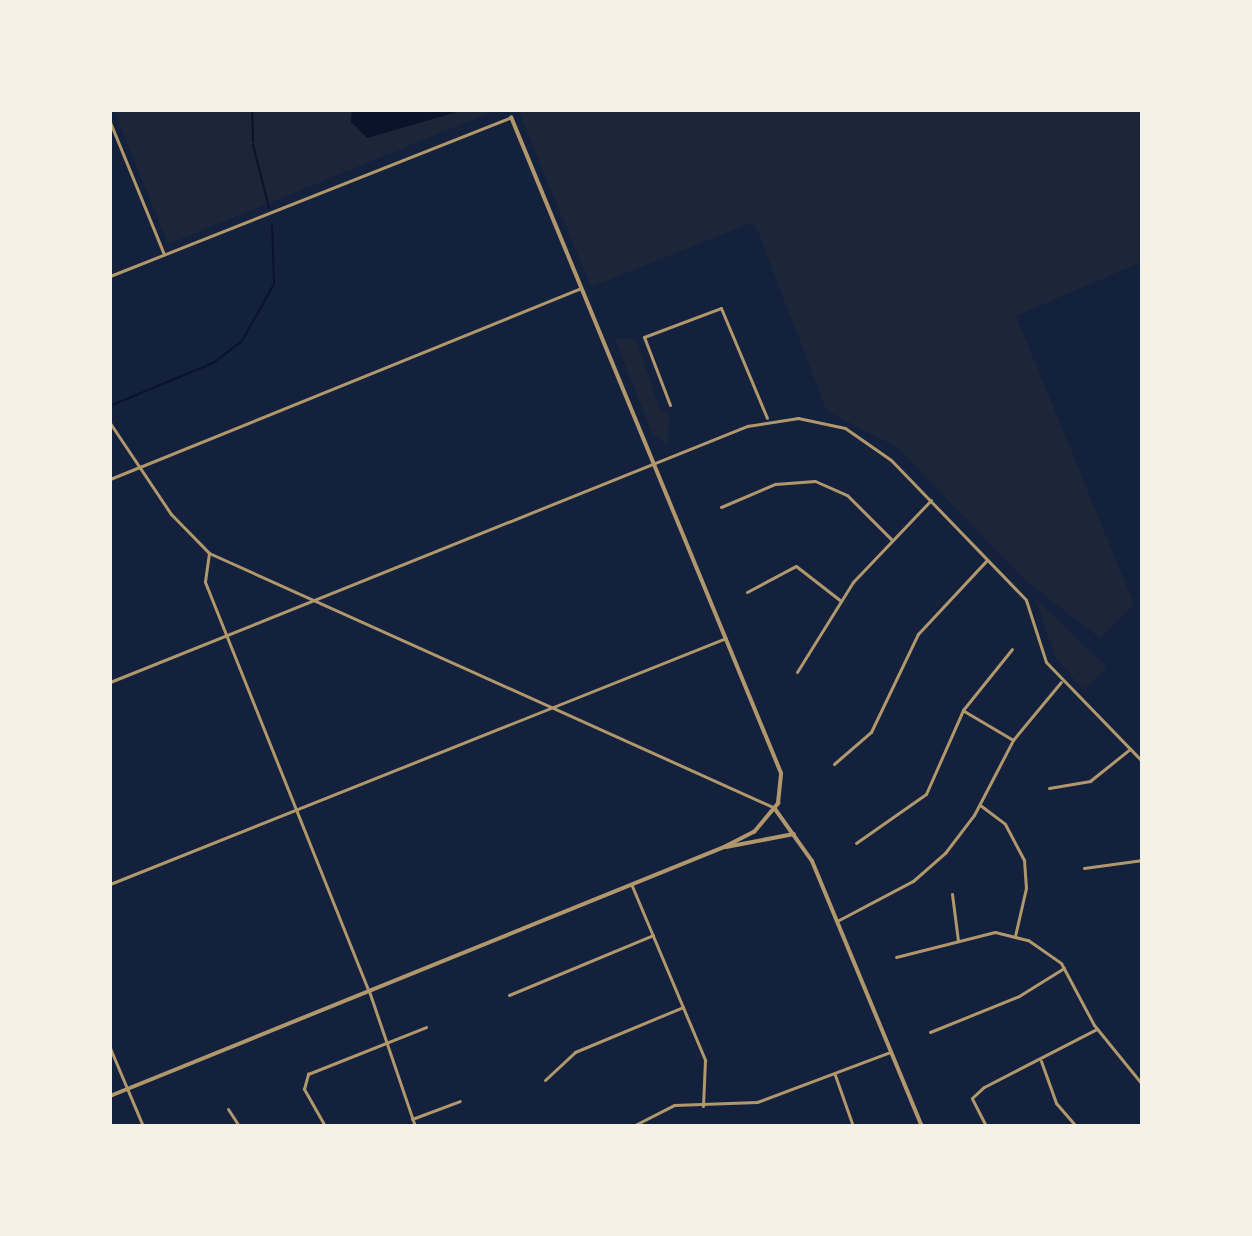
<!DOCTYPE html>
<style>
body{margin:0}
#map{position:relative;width:1252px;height:1236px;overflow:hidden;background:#14213d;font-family:"Fira Sans",sans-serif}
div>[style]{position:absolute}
.green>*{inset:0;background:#1d2539}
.water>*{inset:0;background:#0b132b}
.stream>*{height:2px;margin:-1px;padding:0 1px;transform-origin:1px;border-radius:1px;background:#0b132b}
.minor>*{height:3px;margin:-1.5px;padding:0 1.5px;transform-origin:1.5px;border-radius:1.5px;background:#b1986c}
.tertiary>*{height:4px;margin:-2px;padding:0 2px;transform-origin:2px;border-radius:2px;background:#b1986c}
span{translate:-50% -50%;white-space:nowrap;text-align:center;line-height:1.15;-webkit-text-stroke:6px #f6f1e7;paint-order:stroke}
.frame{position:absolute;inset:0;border:112px solid #f6f1e7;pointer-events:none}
</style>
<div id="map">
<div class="green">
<i style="clip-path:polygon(114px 110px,497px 110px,168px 244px)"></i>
<i style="clip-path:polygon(518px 110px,1142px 110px,1142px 262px,1016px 316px,1134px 604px,1100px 638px,1027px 582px,897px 447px,827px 411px,754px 222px,591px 287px)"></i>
<i style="clip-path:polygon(635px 338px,660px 410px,669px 414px,668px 444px,652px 433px,615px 339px)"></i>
<i style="clip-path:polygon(1035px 598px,1107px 667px,1083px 690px,1056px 658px)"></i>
</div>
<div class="water">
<i style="clip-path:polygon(464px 110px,367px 138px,351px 122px,352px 110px)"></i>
</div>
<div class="stream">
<i style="left:252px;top:110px;width:32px;rotate:88deg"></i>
<i style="left:253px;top:145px;width:65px;rotate:75.7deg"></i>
<i style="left:110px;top:406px;width:112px;rotate:-22.7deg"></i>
<i style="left:213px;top:363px;width:36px;rotate:-37deg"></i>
<i style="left:242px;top:341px;width:65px;rotate:-60.7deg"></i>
<i style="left:274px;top:284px;width:60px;rotate:-91.9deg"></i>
</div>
<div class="minor">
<i style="left:110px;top:122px;width:143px;rotate:67.8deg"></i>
<i style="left:110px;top:276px;width:431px;rotate:-21.6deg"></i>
<i style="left:670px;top:405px;width:73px;rotate:-110.9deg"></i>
<i style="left:644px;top:337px;width:82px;rotate:-20.6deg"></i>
<i style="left:721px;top:308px;width:119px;rotate:67.3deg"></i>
<i style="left:110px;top:423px;width:110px;rotate:56.2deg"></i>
<i style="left:171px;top:514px;width:54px;rotate:45.7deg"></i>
<i style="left:209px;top:553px;width:621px;rotate:24.25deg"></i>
<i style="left:110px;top:479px;width:508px;rotate:-22.07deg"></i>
<i style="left:721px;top:507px;width:59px;rotate:-23.1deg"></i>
<i style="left:775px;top:484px;width:40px;rotate:-4.3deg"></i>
<i style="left:815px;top:481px;width:35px;rotate:24deg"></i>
<i style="left:847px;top:495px;width:62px;rotate:45deg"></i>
<i style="left:209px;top:553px;width:29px;rotate:98deg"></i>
<i style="left:205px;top:582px;width:441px;rotate:68.2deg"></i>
<i style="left:369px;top:991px;width:143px;rotate:71.2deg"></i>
<i style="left:747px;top:592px;width:55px;rotate:-28deg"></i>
<i style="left:796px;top:566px;width:57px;rotate:37.9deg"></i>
<i style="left:797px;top:672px;width:106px;rotate:-58.1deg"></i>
<i style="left:853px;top:582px;width:113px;rotate:-46.4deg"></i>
<i style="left:110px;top:682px;width:687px;rotate:-21.89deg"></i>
<i style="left:747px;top:426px;width:52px;rotate:-8.9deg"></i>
<i style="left:798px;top:418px;width:48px;rotate:12deg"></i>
<i style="left:845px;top:428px;width:56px;rotate:34.8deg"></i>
<i style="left:891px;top:460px;width:194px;rotate:46deg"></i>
<i style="left:1026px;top:600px;width:65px;rotate:72.1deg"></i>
<i style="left:1046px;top:662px;width:138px;rotate:45.9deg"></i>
<i style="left:964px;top:711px;width:57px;rotate:30.6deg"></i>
<i style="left:834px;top:764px;width:49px;rotate:-40.9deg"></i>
<i style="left:871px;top:732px;width:109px;rotate:-64.4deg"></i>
<i style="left:918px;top:634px;width:101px;rotate:-47deg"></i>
<i style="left:1049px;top:788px;width:42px;rotate:-9.7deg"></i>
<i style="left:1090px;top:781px;width:51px;rotate:-38.7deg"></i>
<i style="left:980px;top:805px;width:31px;rotate:37deg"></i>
<i style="left:1005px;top:824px;width:41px;rotate:62.2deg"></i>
<i style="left:1024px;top:860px;width:28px;rotate:86deg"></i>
<i style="left:1026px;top:888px;width:49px;rotate:102.9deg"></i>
<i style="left:856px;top:843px;width:85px;rotate:-35deg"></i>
<i style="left:926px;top:794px;width:92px;rotate:-66.2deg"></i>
<i style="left:963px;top:710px;width:78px;rotate:-51.2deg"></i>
<i style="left:1084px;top:868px;width:59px;rotate:-7.9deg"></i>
<i style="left:110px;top:884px;width:663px;rotate:-21.77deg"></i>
<i style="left:632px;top:886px;width:189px;rotate:67.2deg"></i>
<i style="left:705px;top:1060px;width:46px;rotate:92.5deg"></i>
<i style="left:952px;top:894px;width:47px;rotate:82.7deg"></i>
<i style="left:837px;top:921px;width:86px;rotate:-27.8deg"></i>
<i style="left:913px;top:881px;width:43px;rotate:-41.2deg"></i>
<i style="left:945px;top:853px;width:48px;rotate:-52.7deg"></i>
<i style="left:974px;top:815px;width:85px;rotate:-62.5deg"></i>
<i style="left:1013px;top:740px;width:75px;rotate:-50.4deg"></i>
<i style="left:1141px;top:946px;width:1px;rotate:-45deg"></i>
<i style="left:896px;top:957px;width:102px;rotate:-14.2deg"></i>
<i style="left:995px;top:932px;width:34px;rotate:14deg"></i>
<i style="left:1028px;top:940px;width:40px;rotate:34.9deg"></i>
<i style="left:1061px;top:963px;width:70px;rotate:62deg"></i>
<i style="left:1094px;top:1025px;width:76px;rotate:50.9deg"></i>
<i style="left:509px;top:995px;width:156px;rotate:-22.6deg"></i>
<i style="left:930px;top:1032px;width:96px;rotate:-22deg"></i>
<i style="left:1019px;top:996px;width:53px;rotate:-31.9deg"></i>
<i style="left:110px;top:1048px;width:85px;rotate:67.1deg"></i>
<i style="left:1041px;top:1061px;width:45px;rotate:70.3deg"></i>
<i style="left:1056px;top:1103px;width:30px;rotate:49deg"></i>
<i style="left:835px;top:1075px;width:54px;rotate:70.6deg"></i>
<i style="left:545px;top:1080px;width:41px;rotate:-43deg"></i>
<i style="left:575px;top:1052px;width:117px;rotate:-22.6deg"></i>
<i style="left:228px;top:1109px;width:20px;rotate:57deg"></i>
<i style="left:412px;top:1119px;width:51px;rotate:-20.6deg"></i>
<i style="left:325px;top:1126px;width:43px;rotate:-119.6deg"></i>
<i style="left:304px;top:1089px;width:16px;rotate:-75deg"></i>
<i style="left:308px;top:1074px;width:127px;rotate:-21.7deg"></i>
<i style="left:633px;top:1126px;width:46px;rotate:-27.1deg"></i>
<i style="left:674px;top:1105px;width:83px;rotate:-2.1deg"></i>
<i style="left:757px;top:1102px;width:142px;rotate:-20.6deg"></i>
<i style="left:986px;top:1126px;width:31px;rotate:-117deg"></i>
<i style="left:972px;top:1098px;width:16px;rotate:-43deg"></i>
<i style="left:984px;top:1087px;width:127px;rotate:-27.2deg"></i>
</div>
<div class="tertiary">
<i style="left:775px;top:809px;width:64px;rotate:54.6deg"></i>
<i style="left:812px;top:861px;width:287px;rotate:67.5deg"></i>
<i style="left:726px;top:847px;width:69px;rotate:-10.8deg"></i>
<i style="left:110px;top:1096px;width:663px;rotate:-22.07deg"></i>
<i style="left:724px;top:847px;width:34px;rotate:-27deg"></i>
<i style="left:754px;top:832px;width:38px;rotate:-50deg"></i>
<i style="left:778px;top:803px;width:30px;rotate:-84deg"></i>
<i style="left:781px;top:773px;width:709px;rotate:-112.37deg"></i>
</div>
<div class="frame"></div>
</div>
